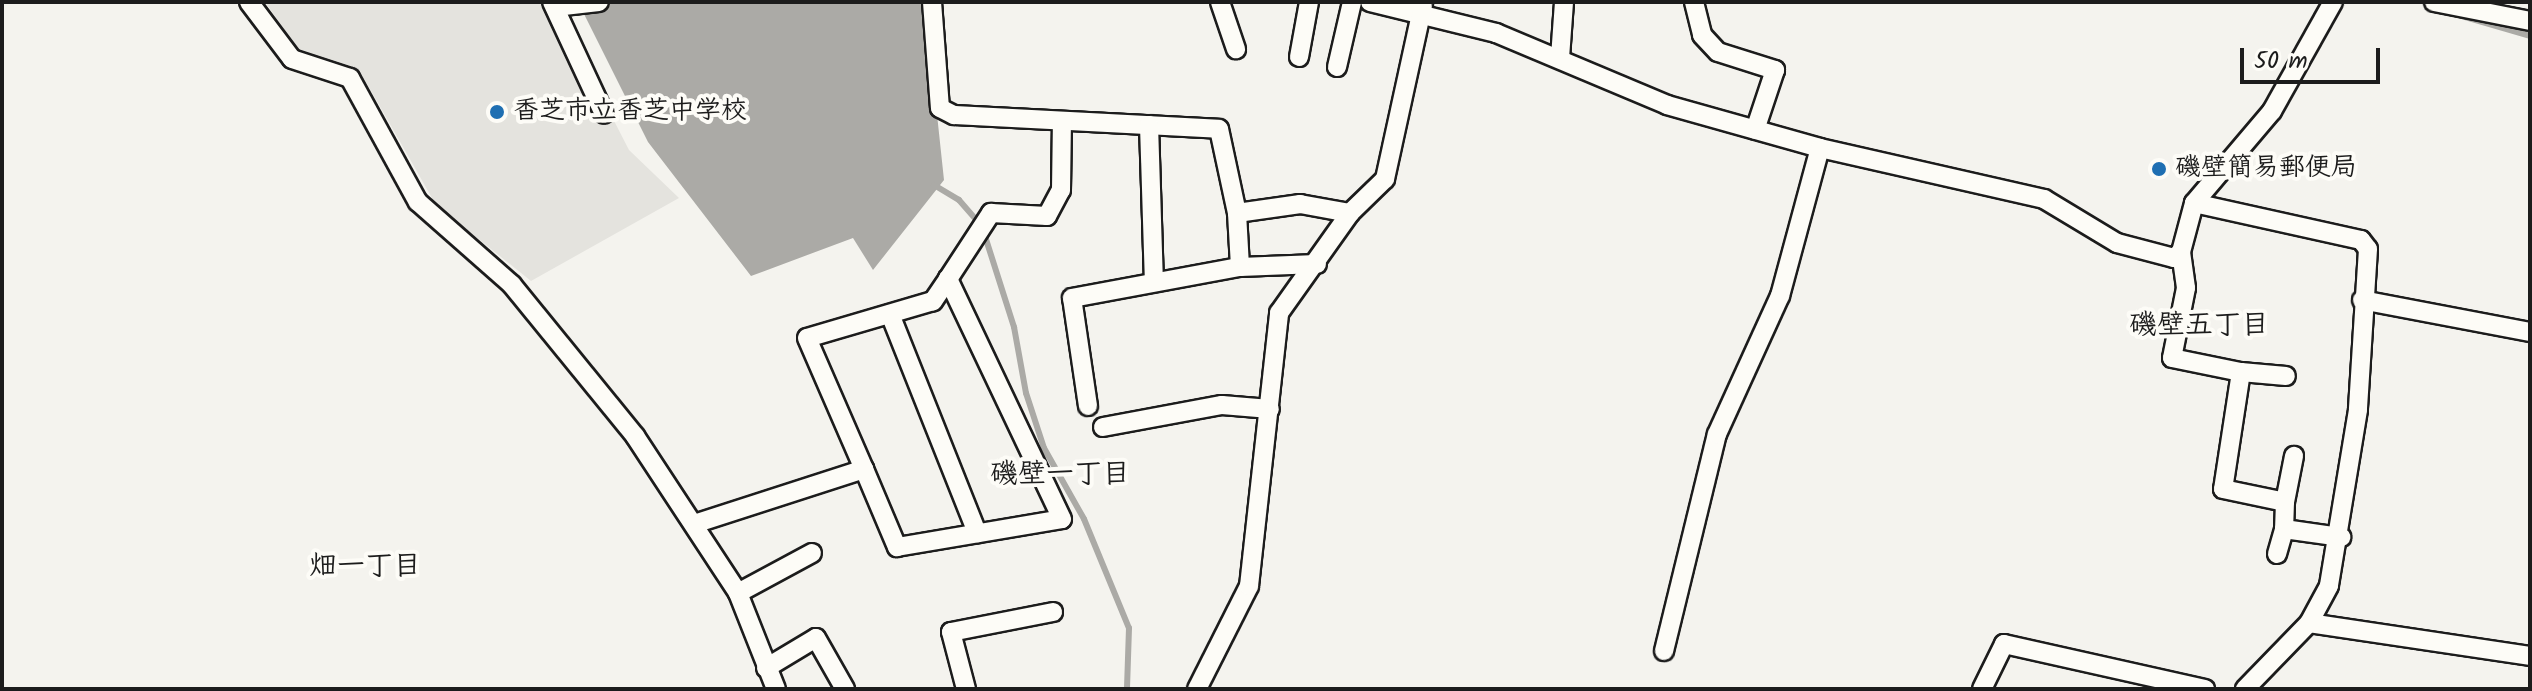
<!DOCTYPE html>
<meta charset="utf-8">
<style>
body{margin:0}
#map{position:relative;width:2532px;height:691px;overflow:hidden;background:#f4f3ee;font-family:Kalam,"Klee One",sans-serif}
div>[style]{position:absolute}
.built>*{inset:0;background:#e4e3de}
.water>*{inset:0;background:#abaaa6}
.stream>*{height:6px;margin:-3px;padding:0 3px;transform-origin:3px;border-radius:3px;background:#abaaa6}
.roads{filter:drop-shadow(2px 0 #1c1c1c) drop-shadow(-2px 0 #1c1c1c) drop-shadow(0 2px #1c1c1c) drop-shadow(0 -2px #1c1c1c)}
.minor>*{height:18px;margin:-9px;padding:0 9px;transform-origin:9px;border-radius:9px;background:#fdfcf7}
.dots>*{width:22px;height:22px;translate:-50% -50%;box-sizing:border-box;border:4px solid #fdfcf7;border-radius:50%}
span{translate:-50% -50%;white-space:nowrap;text-align:center;line-height:1.15;-webkit-text-stroke:8px #fdfcf7;paint-order:stroke}
.poi-label{font-size:26px;color:#1c1c1c;font-weight:700}
.left{translate:0 -50%;text-align:left}
.neighbourhood-label{font-size:28px;color:#1c1c1c;font-weight:700}
.frame{position:absolute;inset:0;border:4px solid #1c1c1c;pointer-events:none}
.scale{position:absolute;left:2240px;top:48px;width:140px;height:36px;box-sizing:border-box;border:4px solid #1c1c1c;border-top:0;padding-left:10px;font-size:24px;line-height:28px;white-space:nowrap;color:#1c1c1c;-webkit-text-stroke:6px #fdfcf7;paint-order:stroke}
</style>
<div id="map">
<div class="built">
<i style="clip-path:polygon(265px 2px,553px 2px,629px 150px,679px 198px,531px 281px,436px 205px,362px 75px,298px 49px)"></i>
</div>
<div class="water">
<i style="clip-path:polygon(602px 2px,925px 2px,944px 180px,873px 270px,853px 238px,751px 276px,648px 142px,579px 4px)"></i>
</div>
<div class="stream">
<i style="left:2431px;top:7px;width:103px;rotate:16.3deg"></i>
<i style="left:934px;top:185px;width:29px;rotate:31deg"></i>
<i style="left:959px;top:200px;width:30px;rotate:49deg"></i>
<i style="left:984px;top:233px;width:99px;rotate:72.3deg"></i>
<i style="left:1014px;top:327px;width:67px;rotate:79.7deg"></i>
<i style="left:1026px;top:393px;width:58px;rotate:71.9deg"></i>
<i style="left:1044px;top:448px;width:81px;rotate:60.6deg"></i>
<i style="left:1084px;top:519px;width:118px;rotate:67.6deg"></i>
<i style="left:1129px;top:628px;width:61px;rotate:91.9deg"></i>
</div>
<div class="roads">
<div class="minor">
<i style="left:249px;top:2px;width:71px;rotate:53deg"></i>
<i style="left:292px;top:59px;width:61px;rotate:18.1deg"></i>
<i style="left:350px;top:78px;width:141px;rotate:61.3deg"></i>
<i style="left:418px;top:202px;width:125px;rotate:41.4deg"></i>
<i style="left:512px;top:285px;width:195px;rotate:50.8deg"></i>
<i style="left:635px;top:436px;width:188px;rotate:56.7deg"></i>
<i style="left:738px;top:593px;width:103px;rotate:68.4deg"></i>
<i style="left:552px;top:2px;width:123px;rotate:65.1deg"></i>
<i style="left:932px;top:2px;width:106px;rotate:85.7deg"></i>
<i style="left:940px;top:108px;width:16px;rotate:27deg"></i>
<i style="left:954px;top:115px;width:265px;rotate:3deg"></i>
<i style="left:1219px;top:129px;width:86px;rotate:77.9deg"></i>
<i style="left:1237px;top:213px;width:54px;rotate:86.8deg"></i>
<i style="left:1240px;top:267px;width:77px;rotate:-2.2deg"></i>
<i style="left:1220px;top:2px;width:50px;rotate:71.2deg"></i>
<i style="left:1370px;top:2px;width:130px;rotate:13.8deg"></i>
<i style="left:1496px;top:33px;width:186px;rotate:22.8deg"></i>
<i style="left:1667px;top:105px;width:159px;rotate:15.7deg"></i>
<i style="left:1820px;top:148px;width:230px;rotate:12.8deg"></i>
<i style="left:2044px;top:199px;width:85px;rotate:31.1deg"></i>
<i style="left:2117px;top:243px;width:59px;rotate:14.7deg"></i>
<i style="left:2174px;top:258px;width:9px;rotate:-41deg"></i>
<i style="left:2181px;top:252px;width:51px;rotate:-75.1deg"></i>
<i style="left:2194px;top:203px;width:121px;rotate:-49.7deg"></i>
<i style="left:2272px;top:111px;width:125px;rotate:-60.8deg"></i>
<i style="left:1694px;top:2px;width:34px;rotate:76deg"></i>
<i style="left:1702px;top:35px;width:23px;rotate:47deg"></i>
<i style="left:1718px;top:52px;width:60px;rotate:17.5deg"></i>
<i style="left:1775px;top:70px;width:63px;rotate:108.4deg"></i>
<i style="left:2434px;top:2px;width:98px;rotate:11.2deg"></i>
<i style="left:555px;top:7px;width:44px;rotate:-6.5deg"></i>
<i style="left:1299px;top:57px;width:56px;rotate:-79.7deg"></i>
<i style="left:1560px;top:58px;width:56px;rotate:-85.9deg"></i>
<i style="left:1337px;top:67px;width:67px;rotate:-77deg"></i>
<i style="left:1149px;top:125px;width:157px;rotate:88.2deg"></i>
<i style="left:2194px;top:203px;width:171px;rotate:12.5deg"></i>
<i style="left:2361px;top:240px;width:11px;rotate:52deg"></i>
<i style="left:2368px;top:249px;width:161px;rotate:93.6deg"></i>
<i style="left:2358px;top:410px;width:178px;rotate:99.4deg"></i>
<i style="left:2329px;top:586px;width:42px;rotate:118.4deg"></i>
<i style="left:2309px;top:623px;width:92px;rotate:134.1deg"></i>
<i style="left:1237px;top:213px;width:64px;rotate:-8.1deg"></i>
<i style="left:1300px;top:204px;width:51px;rotate:10.2deg"></i>
<i style="left:2181px;top:252px;width:36px;rotate:82deg"></i>
<i style="left:2186px;top:288px;width:71px;rotate:101.3deg"></i>
<i style="left:2172px;top:358px;width:70px;rotate:11.5deg"></i>
<i style="left:2241px;top:372px;width:118px;rotate:98.7deg"></i>
<i style="left:2223px;top:489px;width:63px;rotate:11.8deg"></i>
<i style="left:2285px;top:502px;width:27px;rotate:92deg"></i>
<i style="left:2284px;top:529px;width:58px;rotate:8deg"></i>
<i style="left:948px;top:279px;width:79px;rotate:-56.9deg"></i>
<i style="left:991px;top:213px;width:56px;rotate:3.1deg"></i>
<i style="left:1047px;top:216px;width:30px;rotate:-62deg"></i>
<i style="left:1061px;top:190px;width:69px;rotate:-89.2deg"></i>
<i style="left:2362px;top:300px;width:171px;rotate:10.8deg"></i>
<i style="left:890px;top:314px;width:236px;rotate:68.3deg"></i>
<i style="left:2241px;top:372px;width:45px;rotate:5.1deg"></i>
<i style="left:1088px;top:406px;width:109px;rotate:-98.4deg"></i>
<i style="left:1072px;top:298px;width:171px;rotate:-10.5deg"></i>
<i style="left:1103px;top:427px;width:121px;rotate:-10.5deg"></i>
<i style="left:1222px;top:405px;width:48px;rotate:4.8deg"></i>
<i style="left:2285px;top:502px;width:47px;rotate:-78.9deg"></i>
<i style="left:694px;top:524px;width:179px;rotate:-17.9deg"></i>
<i style="left:864px;top:469px;width:85px;rotate:67.1deg"></i>
<i style="left:897px;top:547px;width:167px;rotate:-9.6deg"></i>
<i style="left:1062px;top:519px;width:266px;rotate:-115.4deg"></i>
<i style="left:948px;top:279px;width:27px;rotate:124deg"></i>
<i style="left:933px;top:301px;width:131px;rotate:163.6deg"></i>
<i style="left:807px;top:338px;width:143px;rotate:66.5deg"></i>
<i style="left:2277px;top:554px;width:26px;rotate:-74deg"></i>
<i style="left:738px;top:593px;width:84px;rotate:-28.4deg"></i>
<i style="left:2309px;top:623px;width:223px;rotate:8.5deg"></i>
<i style="left:1664px;top:651px;width:223px;rotate:-76.3deg"></i>
<i style="left:1717px;top:434px;width:152px;rotate:-65.5deg"></i>
<i style="left:1780px;top:296px;width:153px;rotate:-74.9deg"></i>
<i style="left:766px;top:668px;width:58px;rotate:-31deg"></i>
<i style="left:816px;top:638px;width:59px;rotate:60.4deg"></i>
<i style="left:966px;top:689px;width:59px;rotate:-104.7deg"></i>
<i style="left:951px;top:632px;width:104px;rotate:-11.1deg"></i>
<i style="left:1197px;top:689px;width:115px;rotate:-63.2deg"></i>
<i style="left:1249px;top:586px;width:275px;rotate:-83.7deg"></i>
<i style="left:1279px;top:313px;width:123px;rotate:-54.6deg"></i>
<i style="left:1350px;top:213px;width:49px;rotate:-44.2deg"></i>
<i style="left:1385px;top:179px;width:178px;rotate:-77.7deg"></i>
<i style="left:1982px;top:689px;width:50px;rotate:-63.9deg"></i>
<i style="left:2004px;top:644px;width:206px;rotate:12.6deg"></i>
</div>
</div>
<div class="dots">
<i style="left:497px;top:112px;background:#1f6fb2"></i>
<i style="left:2159px;top:169px;background:#1f6fb2"></i>
</div>
<div class="poi-label">
<span class="left" style="left:513px;top:112px">香芝市立香芝中学校</span>
<span class="left" style="left:2175px;top:169px">磯壁簡易郵便局</span>
</div>
<div class="neighbourhood-label">
<span style="left:2199px;top:326px">磯壁五丁目</span>
<span style="left:1060px;top:475px">磯壁一丁目</span>
<span style="left:365px;top:567px">畑一丁目</span>
</div>
<div class="frame"></div>
<div class="scale">50 m</div>
</div>
